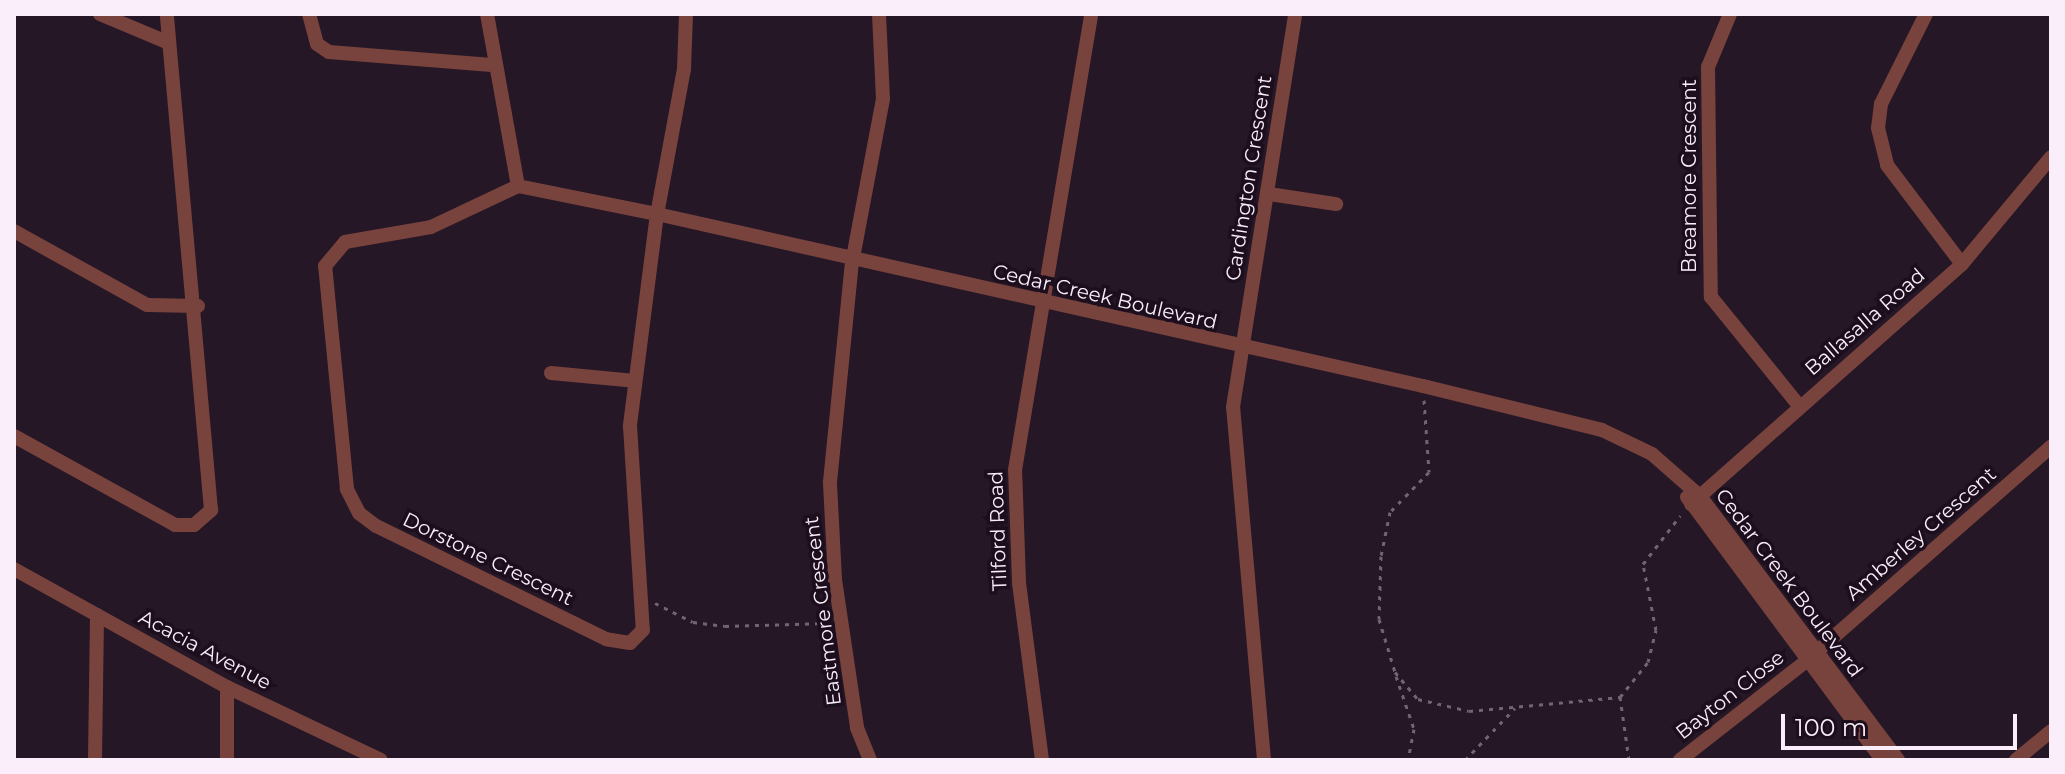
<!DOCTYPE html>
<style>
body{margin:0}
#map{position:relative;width:2065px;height:774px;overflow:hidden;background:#261727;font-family:Montserrat,sans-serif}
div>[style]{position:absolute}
.path>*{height:3px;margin-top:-1.5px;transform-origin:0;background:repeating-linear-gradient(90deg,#726472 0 4px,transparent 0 10px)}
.street>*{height:14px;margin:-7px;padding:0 7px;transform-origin:7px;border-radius:7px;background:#79433d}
span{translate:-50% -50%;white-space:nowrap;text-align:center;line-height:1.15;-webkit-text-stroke:7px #1d0e1d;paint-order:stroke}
.street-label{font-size:20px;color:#f9eef9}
.frame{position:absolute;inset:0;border:16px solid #f9eef9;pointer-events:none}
.scale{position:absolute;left:1781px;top:714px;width:236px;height:36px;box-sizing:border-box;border:4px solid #f9eef9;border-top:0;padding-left:10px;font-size:24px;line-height:28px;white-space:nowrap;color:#f9eef9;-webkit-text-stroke:6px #1d0e1d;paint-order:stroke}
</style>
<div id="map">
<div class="path">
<i style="left:1424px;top:400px;width:72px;rotate:86deg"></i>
<i style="left:1429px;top:472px;width:56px;rotate:134.3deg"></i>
<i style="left:1390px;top:512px;width:45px;rotate:101.6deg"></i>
<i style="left:1381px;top:556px;width:63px;rotate:91.8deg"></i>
<i style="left:1379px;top:619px;width:55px;rotate:73.2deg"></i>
<i style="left:1395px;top:672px;width:35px;rotate:50deg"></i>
<i style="left:1418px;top:699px;width:52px;rotate:13.2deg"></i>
<i style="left:1469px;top:711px;width:152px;rotate:-5.3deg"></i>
<i style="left:655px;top:603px;width:42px;rotate:26.6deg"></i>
<i style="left:693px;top:622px;width:32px;rotate:7deg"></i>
<i style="left:725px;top:626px;width:101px;rotate:-1.7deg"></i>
<i style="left:1396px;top:676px;width:56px;rotate:71.2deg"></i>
<i style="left:1414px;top:729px;width:32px;rotate:101deg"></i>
<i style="left:1465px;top:760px;width:72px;rotate:-46.1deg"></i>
<i style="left:1629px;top:760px;width:64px;rotate:-98.1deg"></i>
<i style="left:1620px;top:697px;width:45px;rotate:-51.3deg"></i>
<i style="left:1648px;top:662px;width:33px;rotate:-76deg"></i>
<i style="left:1656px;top:630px;width:67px;rotate:-101.1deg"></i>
<i style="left:1643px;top:564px;width:61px;rotate:-52.4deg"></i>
</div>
<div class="street">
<i style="left:100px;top:14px;width:75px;rotate:22.8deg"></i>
<i style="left:309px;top:14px;width:31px;rotate:75deg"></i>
<i style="left:317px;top:44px;width:14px;rotate:34deg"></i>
<i style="left:329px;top:52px;width:163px;rotate:4.6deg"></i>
<i style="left:487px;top:14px;width:175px;rotate:79.8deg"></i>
<i style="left:686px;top:14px;width:55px;rotate:92.1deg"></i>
<i style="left:684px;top:69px;width:147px;rotate:100.5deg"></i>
<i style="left:657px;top:214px;width:214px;rotate:97.3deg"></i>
<i style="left:630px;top:426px;width:204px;rotate:86.4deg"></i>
<i style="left:643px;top:630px;width:18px;rotate:135deg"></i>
<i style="left:630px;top:643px;width:24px;rotate:-171deg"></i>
<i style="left:606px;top:639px;width:256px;rotate:-153.8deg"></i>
<i style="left:376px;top:526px;width:21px;rotate:-143deg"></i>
<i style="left:359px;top:513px;width:27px;rotate:-117deg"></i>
<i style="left:347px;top:489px;width:224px;rotate:-95.6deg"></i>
<i style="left:325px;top:266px;width:31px;rotate:-50deg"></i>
<i style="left:345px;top:242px;width:87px;rotate:-9.9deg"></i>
<i style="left:431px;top:227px;width:96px;rotate:-25.2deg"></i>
<i style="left:518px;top:186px;width:142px;rotate:11.4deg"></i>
<i style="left:657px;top:214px;width:785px;rotate:12.66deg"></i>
<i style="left:1423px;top:386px;width:184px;rotate:13.8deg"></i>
<i style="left:1602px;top:430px;width:55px;rotate:25.6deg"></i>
<i style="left:1652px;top:454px;width:64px;rotate:41.2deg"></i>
<i style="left:1700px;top:496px;width:330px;rotate:53.1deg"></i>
<i style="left:1730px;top:14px;width:57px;rotate:112.5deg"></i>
<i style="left:1708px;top:67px;width:230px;rotate:89.3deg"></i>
<i style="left:1711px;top:297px;width:141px;rotate:51deg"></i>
<i style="left:1926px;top:14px;width:101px;rotate:116.6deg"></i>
<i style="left:1881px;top:104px;width:24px;rotate:97deg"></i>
<i style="left:1878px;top:128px;width:38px;rotate:76deg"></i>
<i style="left:1887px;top:165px;width:124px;rotate:52.9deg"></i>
<i style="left:1269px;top:194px;width:68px;rotate:8.5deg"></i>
<i style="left:14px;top:231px;width:152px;rotate:29.1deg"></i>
<i style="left:147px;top:305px;width:51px;rotate:1.1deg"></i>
<i style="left:551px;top:373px;width:84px;rotate:5.4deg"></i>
<i style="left:14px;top:436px;width:184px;rotate:28.9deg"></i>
<i style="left:175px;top:525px;width:19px"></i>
<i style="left:194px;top:525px;width:23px;rotate:-41deg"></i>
<i style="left:211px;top:510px;width:498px;rotate:-95.1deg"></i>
<i style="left:1687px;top:497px;width:327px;rotate:53.4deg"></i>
<i style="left:1691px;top:504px;width:362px;rotate:-41.5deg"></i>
<i style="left:1962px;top:264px;width:139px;rotate:-50.2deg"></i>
<i style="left:14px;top:569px;width:244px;rotate:29deg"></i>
<i style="left:227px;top:687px;width:170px;rotate:25.4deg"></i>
<i style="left:227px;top:687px;width:73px;rotate:90deg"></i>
<i style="left:95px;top:760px;width:145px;rotate:-89.2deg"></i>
<i style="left:870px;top:760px;width:35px;rotate:-112deg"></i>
<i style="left:857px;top:727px;width:150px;rotate:-98.5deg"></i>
<i style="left:835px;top:579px;width:97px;rotate:-93deg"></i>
<i style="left:830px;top:482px;width:220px;rotate:-84.3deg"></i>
<i style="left:852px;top:263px;width:167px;rotate:-79.3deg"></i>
<i style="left:883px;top:99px;width:85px;rotate:-92.7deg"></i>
<i style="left:1042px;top:760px;width:179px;rotate:-97.4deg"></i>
<i style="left:1019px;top:582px;width:112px;rotate:-92deg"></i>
<i style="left:1015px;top:470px;width:462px;rotate:-80.5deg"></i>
<i style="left:1264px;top:760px;width:354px;rotate:-95deg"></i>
<i style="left:1233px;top:407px;width:398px;rotate:-81deg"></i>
<i style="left:1680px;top:760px;width:159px;rotate:-38.1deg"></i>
<i style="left:1805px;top:662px;width:327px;rotate:-41.2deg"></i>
<i style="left:2016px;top:760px;width:45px;rotate:-39.6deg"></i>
</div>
<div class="street-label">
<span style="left:1689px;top:176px;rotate:-90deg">Breamore Crescent</span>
<span style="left:1249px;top:178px;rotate:-81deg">Cardington Crescent</span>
<span style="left:1105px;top:297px;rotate:13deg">Cedar Creek Boulevard</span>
<span style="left:1865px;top:322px;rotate:-41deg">Ballasalla Road</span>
<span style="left:998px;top:531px;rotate:-92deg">Tilford Road</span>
<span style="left:1921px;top:534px;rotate:-41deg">Amberley Crescent</span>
<span style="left:488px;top:559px;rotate:26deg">Dorstone Crescent</span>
<span style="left:1789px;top:583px;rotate:53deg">Cedar Creek Boulevard</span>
<span style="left:823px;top:611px;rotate:-97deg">Eastmore Crescent</span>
<span style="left:205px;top:650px;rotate:28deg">Acacia Avenue</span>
<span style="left:1730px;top:695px;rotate:-38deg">Bayton Close</span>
</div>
<div class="frame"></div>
<div class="scale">100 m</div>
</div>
